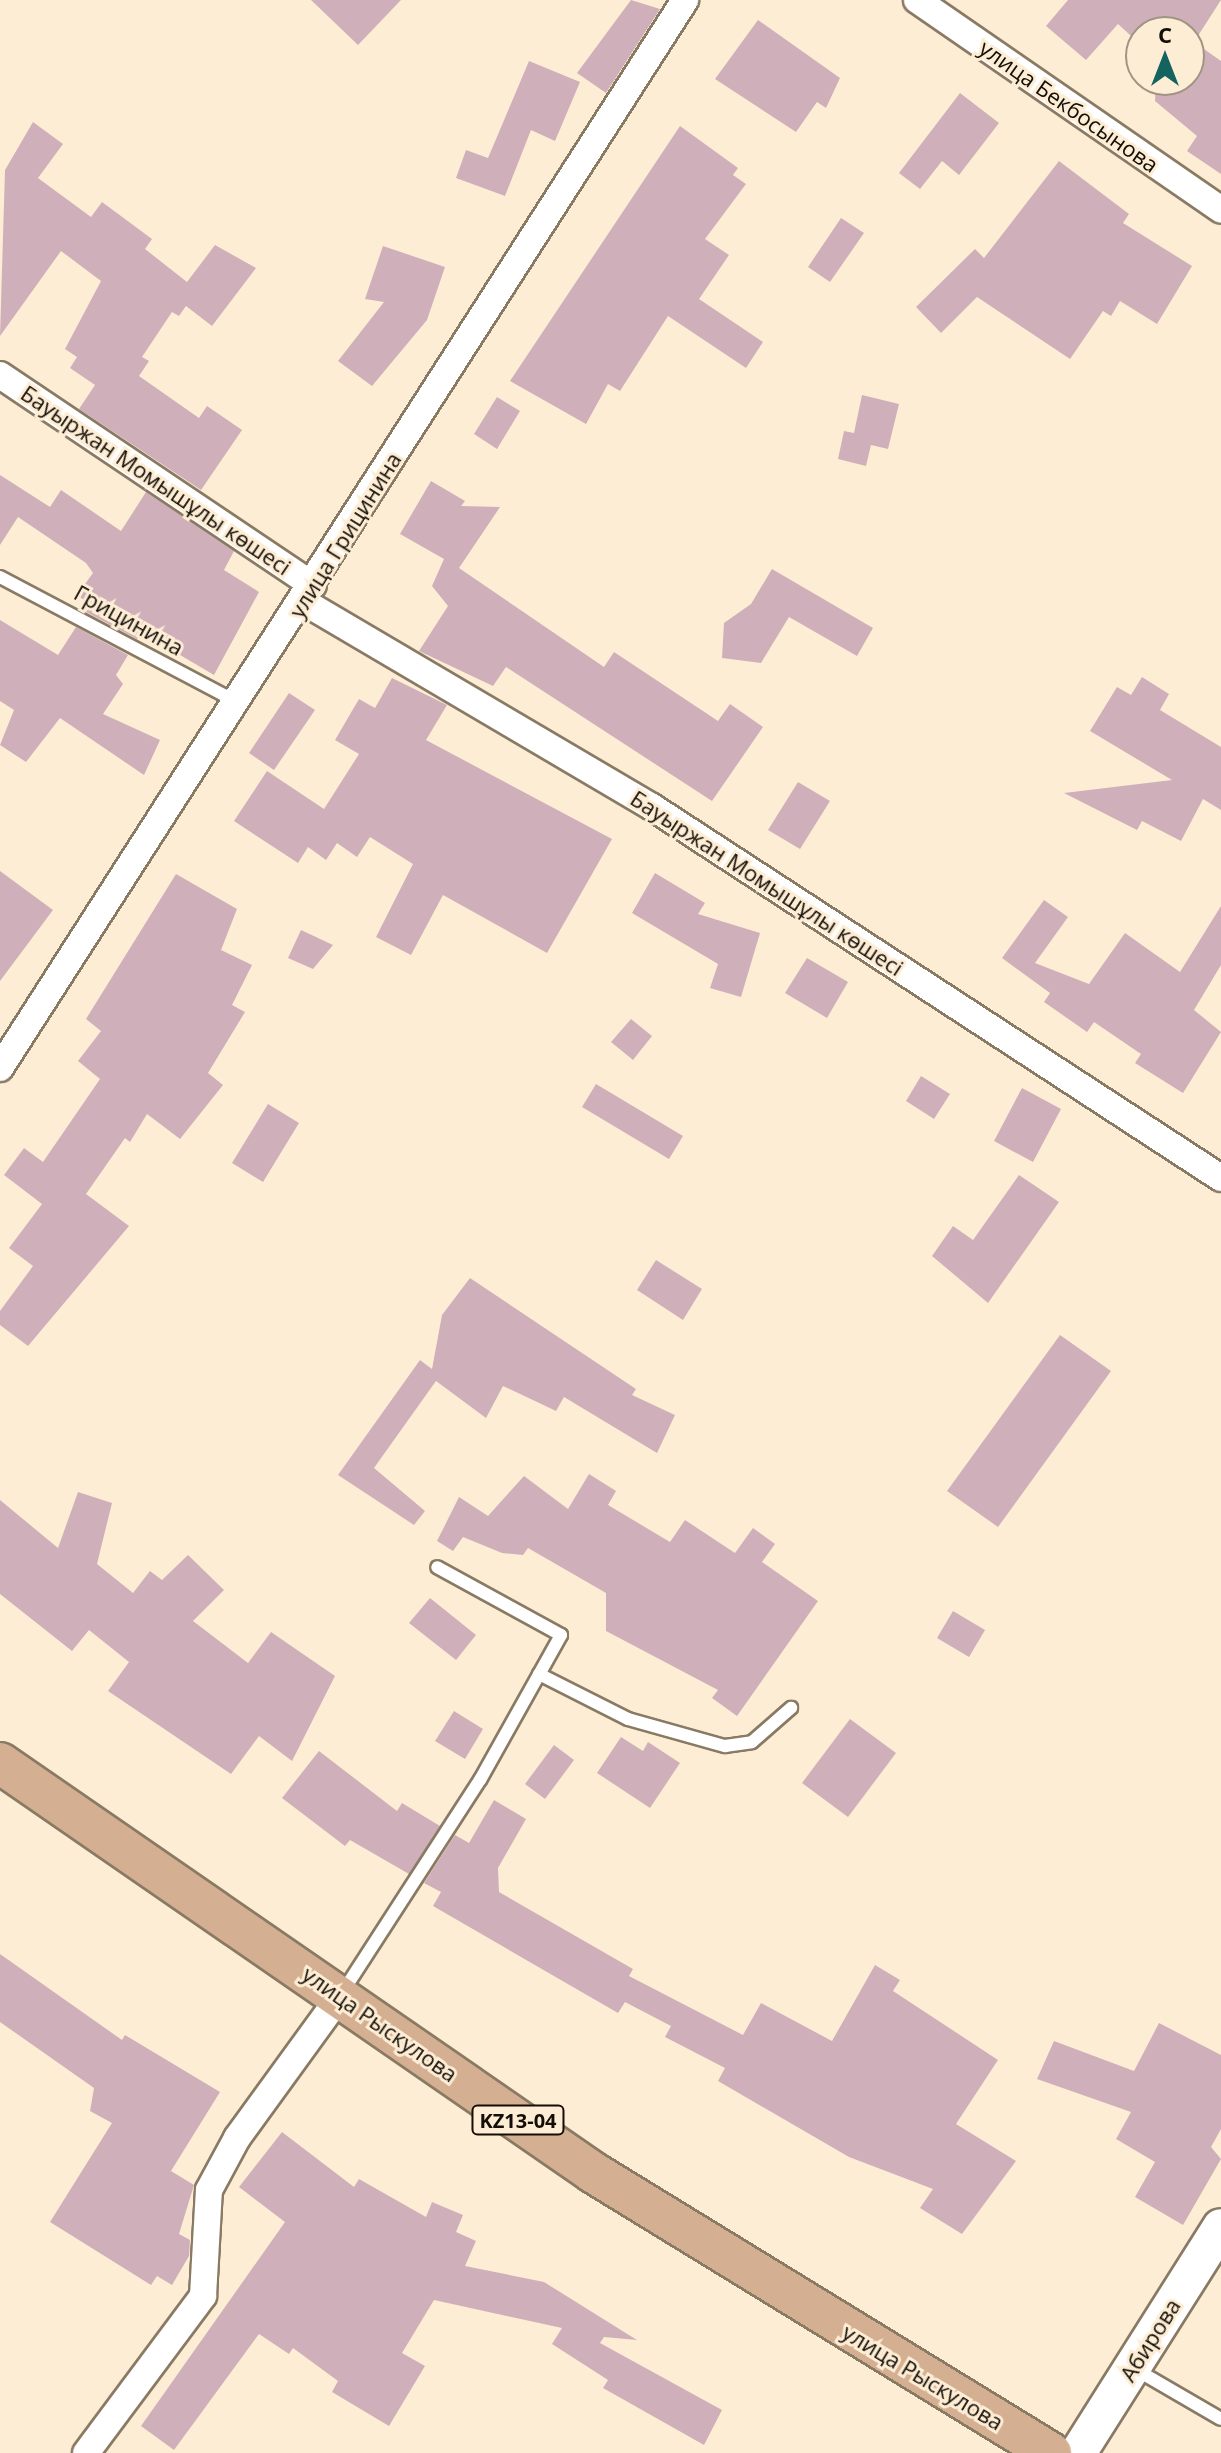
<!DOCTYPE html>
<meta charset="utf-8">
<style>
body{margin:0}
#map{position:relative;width:1221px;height:2453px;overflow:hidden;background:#feedd5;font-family:"Open Sans",sans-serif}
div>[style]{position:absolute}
.building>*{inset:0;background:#cfb0ba}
.roads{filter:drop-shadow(2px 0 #897a64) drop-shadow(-2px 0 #897a64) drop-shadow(0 2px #897a64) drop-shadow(0 -2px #897a64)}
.lane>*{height:12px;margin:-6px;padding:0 6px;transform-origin:6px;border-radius:6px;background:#fff}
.street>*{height:26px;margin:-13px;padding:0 13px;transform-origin:13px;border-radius:13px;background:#fff}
.secondary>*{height:36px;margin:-18px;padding:0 18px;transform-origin:18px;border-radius:18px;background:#fff}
.primary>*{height:40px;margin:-20px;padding:0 20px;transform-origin:20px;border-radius:20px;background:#d5af91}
span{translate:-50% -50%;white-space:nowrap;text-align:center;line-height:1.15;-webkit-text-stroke:6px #feedd5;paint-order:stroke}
.shield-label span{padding:2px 6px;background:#feedd5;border:2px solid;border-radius:6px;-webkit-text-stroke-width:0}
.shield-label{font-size:20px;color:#130e06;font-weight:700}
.street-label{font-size:22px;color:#130e06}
.north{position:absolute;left:1125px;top:16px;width:80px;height:80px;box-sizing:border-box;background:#feedd5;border:2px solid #a09482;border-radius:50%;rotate:0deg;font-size:22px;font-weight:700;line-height:32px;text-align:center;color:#130e06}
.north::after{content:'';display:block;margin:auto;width:28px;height:36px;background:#146361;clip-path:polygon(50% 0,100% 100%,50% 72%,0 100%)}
</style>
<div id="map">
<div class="building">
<i style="clip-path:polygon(311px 0,401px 0,358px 45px)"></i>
<i style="clip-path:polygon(631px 0,660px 9px,606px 93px,577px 73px)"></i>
<i style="clip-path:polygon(1068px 0,1221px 0,1194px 42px,1221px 61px,1221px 174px,1187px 151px,1197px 136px,1155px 101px,1156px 80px,1189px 80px,1189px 32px,1141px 32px,1141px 45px,1118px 24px,1086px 60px,1046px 26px)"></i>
<i style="clip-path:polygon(758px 20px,840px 78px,826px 108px,817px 102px,796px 132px,715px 79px)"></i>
<i style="clip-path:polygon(529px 61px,580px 82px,555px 141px,531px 130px,505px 196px,456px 178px,466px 150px,488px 158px)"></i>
<i style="clip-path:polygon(960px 93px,999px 123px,959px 175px,942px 161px,920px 189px,899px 173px)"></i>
<i style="clip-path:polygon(33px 122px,63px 144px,38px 178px,91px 217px,102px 202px,152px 239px,145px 249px,187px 282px,215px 245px,256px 268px,212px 326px,186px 306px,179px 316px,172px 312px,142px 357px,149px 361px,139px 376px,199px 418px,207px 406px,242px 430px,201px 490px,79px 409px,95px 385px,70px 368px,77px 357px,65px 349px,101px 281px,61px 251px,0 336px,5px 170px)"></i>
<i style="clip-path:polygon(680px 126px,738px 168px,733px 175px,746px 184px,705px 239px,729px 255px,699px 299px,763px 342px,746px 368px,668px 316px,620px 391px,608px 384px,586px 424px,510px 381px)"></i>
<i style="clip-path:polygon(1059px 161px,1129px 214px,1123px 223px,1192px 266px,1157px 324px,1120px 301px,1111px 316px,1103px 311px,1070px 359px,977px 297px,941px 333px,916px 307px,975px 249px,984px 258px)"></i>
<i style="clip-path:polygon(841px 218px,864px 233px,830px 282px,808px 267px)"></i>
<i style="clip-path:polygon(383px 246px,445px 267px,427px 320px,372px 386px,338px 361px,384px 302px,365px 299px)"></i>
<i style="clip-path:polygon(862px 395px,899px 404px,888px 449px,871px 445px,866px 466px,838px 459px,844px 431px,854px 433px)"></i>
<i style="clip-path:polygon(497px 397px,520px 411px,497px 449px,474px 434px)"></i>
<i style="clip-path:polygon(0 475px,50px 507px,61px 490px,121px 531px,146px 492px,234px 551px,224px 570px,259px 592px,214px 675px,141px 632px,137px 639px,86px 612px,91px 605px,77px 595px,93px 573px,86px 563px,18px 517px,0 545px)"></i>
<i style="clip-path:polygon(431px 481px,465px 501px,461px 506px,500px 507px,459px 568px,604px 667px,614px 652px,718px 721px,730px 704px,763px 727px,712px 801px,506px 667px,493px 686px,419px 651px,448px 606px,432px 586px,444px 559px,400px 534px)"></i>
<i style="clip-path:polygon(772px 569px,873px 628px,857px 656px,789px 617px,761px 663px,722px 658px,724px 623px,751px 604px)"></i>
<i style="clip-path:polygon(0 620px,58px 655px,76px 627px,128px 655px,116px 675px,123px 684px,103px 714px,160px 740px,144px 775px,60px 718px,26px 762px,0 745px,14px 710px,0 701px)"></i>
<i style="clip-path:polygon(1142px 677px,1169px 694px,1160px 710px,1221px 747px,1221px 810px,1203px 799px,1181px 841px,1142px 821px,1137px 830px,1064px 793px,1172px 780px,1090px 731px,1117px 687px,1131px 695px)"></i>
<i style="clip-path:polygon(392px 678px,447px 705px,426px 740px,612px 839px,547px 953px,443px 895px,411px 955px,376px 937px,413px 864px,370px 837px,357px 857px,337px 843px,326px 860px,308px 847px,298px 863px,234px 821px,267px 771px,324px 809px,359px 754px,335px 740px,359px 699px,375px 708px)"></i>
<i style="clip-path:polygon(289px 693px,315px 710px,274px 770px,249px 753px)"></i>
<i style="clip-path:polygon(798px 782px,830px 801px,800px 849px,768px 830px)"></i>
<i style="clip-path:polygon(0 871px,53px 910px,0 981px)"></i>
<i style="clip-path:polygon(655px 873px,705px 903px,698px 914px,760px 933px,741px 997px,710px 988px,718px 964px,632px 913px)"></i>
<i style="clip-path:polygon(176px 874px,237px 909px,221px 950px,252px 965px,232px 1005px,245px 1012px,208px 1073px,223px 1085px,180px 1139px,147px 1114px,130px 1142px,125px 1138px,86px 1194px,129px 1226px,28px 1346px,0 1325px,0 1311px,33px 1266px,9px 1248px,42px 1204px,4px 1175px,24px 1148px,43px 1162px,100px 1079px,78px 1061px,101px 1031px,86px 1019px)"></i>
<i style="clip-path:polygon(1044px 900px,1068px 917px,1035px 963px,1089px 984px,1125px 933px,1180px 972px,1221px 906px,1221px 965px,1194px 1010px,1221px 1032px,1183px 1093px,1135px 1063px,1141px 1054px,1094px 1022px,1087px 1032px,1044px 1002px,1050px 993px,1002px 958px)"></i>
<i style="clip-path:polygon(301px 930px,333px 945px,313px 969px,288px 958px)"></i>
<i style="clip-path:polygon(807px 958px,848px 982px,827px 1018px,785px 993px)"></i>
<i style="clip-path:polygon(631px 1019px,652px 1036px,633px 1060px,611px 1042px)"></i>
<i style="clip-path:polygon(921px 1076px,950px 1094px,934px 1119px,906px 1101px)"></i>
<i style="clip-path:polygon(596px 1084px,683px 1136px,669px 1159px,582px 1107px)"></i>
<i style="clip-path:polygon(1022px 1088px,1061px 1109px,1033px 1162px,994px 1141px)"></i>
<i style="clip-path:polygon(268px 1104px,299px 1123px,263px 1182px,232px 1163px)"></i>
<i style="clip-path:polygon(1019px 1175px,1059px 1202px,988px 1303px,932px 1256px,953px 1226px,973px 1240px)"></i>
<i style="clip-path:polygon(656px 1260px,702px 1289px,683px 1320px,637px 1290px)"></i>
<i style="clip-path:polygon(470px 1278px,636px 1389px,632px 1395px,675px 1415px,657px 1453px,564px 1397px,556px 1411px,503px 1386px,486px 1418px,436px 1381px,374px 1468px,425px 1511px,414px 1525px,338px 1475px,420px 1360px,432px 1369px,442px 1315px)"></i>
<i style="clip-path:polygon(1060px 1335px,1111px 1371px,998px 1527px,947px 1491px)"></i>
<i style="clip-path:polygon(589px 1474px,616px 1491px,608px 1505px,670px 1542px,685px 1520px,735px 1553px,753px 1528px,775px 1544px,762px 1562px,818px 1601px,737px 1716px,712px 1698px,718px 1690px,606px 1631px,606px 1593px,528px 1548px,523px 1555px,502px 1553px,463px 1537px,453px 1551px,437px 1541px,459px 1497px,488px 1516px,524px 1476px,568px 1509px)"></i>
<i style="clip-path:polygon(78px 1492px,112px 1503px,97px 1564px,133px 1593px,150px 1571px,162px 1580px,188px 1555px,224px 1590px,193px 1621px,248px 1663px,271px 1632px,335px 1676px,292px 1761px,259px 1736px,231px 1774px,108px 1691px,129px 1662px,89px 1630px,72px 1651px,0 1594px,0 1500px,58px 1548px)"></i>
<i style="clip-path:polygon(430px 1598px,476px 1635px,456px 1660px,409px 1623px)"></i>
<i style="clip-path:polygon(953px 1611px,985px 1630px,969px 1657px,937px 1638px)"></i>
<i style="clip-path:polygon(454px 1711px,483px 1729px,465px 1759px,435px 1741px)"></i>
<i style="clip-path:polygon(850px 1719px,896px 1753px,848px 1817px,802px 1783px)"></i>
<i style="clip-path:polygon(621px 1737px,643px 1751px,648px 1742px,680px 1763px,650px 1808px,597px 1773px)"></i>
<i style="clip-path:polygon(554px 1745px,574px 1760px,545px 1799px,525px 1784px)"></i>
<i style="clip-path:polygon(319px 1751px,397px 1811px,402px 1803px,440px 1826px,409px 1874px,350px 1840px,345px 1846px,282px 1798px)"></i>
<i style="clip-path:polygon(494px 1800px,526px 1819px,498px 1868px,499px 1892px,633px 1969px,629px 1976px,743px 2035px,761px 2003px,832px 2041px,875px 1965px,900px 1980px,893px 1991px,998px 2060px,956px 2124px,1016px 2161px,962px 2234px,920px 2208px,933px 2189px,849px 2157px,718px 2081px,725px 2068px,665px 2037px,671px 2026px,625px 2002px,618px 2013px,433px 1906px,441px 1892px,424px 1883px,455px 1835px,469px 1843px)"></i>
<i style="clip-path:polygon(0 1954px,122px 2040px,125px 2035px,220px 2092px,171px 2171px,194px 2185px,179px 2234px,190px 2240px,189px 2256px,172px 2285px,157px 2276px,151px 2285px,50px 2222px,112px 2123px,90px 2111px,94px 2088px,0 2022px)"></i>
<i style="clip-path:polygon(1159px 2023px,1221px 2055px,1221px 2129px,1211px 2147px,1221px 2159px,1183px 2225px,1135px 2197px,1155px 2162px,1116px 2139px,1131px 2112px,1037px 2079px,1054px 2041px,1134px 2071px)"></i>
<i style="clip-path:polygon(282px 2132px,354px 2187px,359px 2179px,426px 2217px,432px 2202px,463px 2215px,456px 2232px,476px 2241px,465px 2266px,544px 2282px,637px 2340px,604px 2337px,600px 2343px,722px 2410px,704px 2445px,603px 2388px,608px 2380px,552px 2344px,562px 2328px,434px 2300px,402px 2353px,425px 2366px,389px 2426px,332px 2392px,338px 2381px,293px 2348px,289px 2354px,259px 2334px,174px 2450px,141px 2426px,285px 2222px,239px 2187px)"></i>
</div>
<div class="roads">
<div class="lane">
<i style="left:0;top:577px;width:268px;rotate:27.8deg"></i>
<i style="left:539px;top:1674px;width:100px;rotate:26.8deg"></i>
<i style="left:628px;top:1719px;width:101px;rotate:15.6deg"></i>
<i style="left:725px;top:1746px;width:27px;rotate:-8deg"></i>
<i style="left:752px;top:1742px;width:52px;rotate:-41.1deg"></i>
<i style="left:342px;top:1993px;width:254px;rotate:-57.1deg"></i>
<i style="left:480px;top:1780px;width:166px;rotate:-60.8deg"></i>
<i style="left:561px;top:1635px;width:141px;rotate:-151.3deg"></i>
<i style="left:1135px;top:2369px;width:99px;rotate:30.2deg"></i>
</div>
<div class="street">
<i style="left:917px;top:0;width:369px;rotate:34.6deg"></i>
<i style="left:0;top:375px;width:377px;rotate:33.9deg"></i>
<i style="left:304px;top:602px;width:404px;rotate:30.5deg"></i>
<i style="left:652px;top:807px;width:679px;rotate:33.11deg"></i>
<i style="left:0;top:1068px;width:1269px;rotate:-57.32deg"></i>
<i style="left:86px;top:2453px;width:196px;rotate:-53.3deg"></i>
<i style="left:203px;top:2296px;width:106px;rotate:-86.8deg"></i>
<i style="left:209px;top:2190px;width:59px;rotate:-61.7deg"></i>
<i style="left:237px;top:2138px;width:175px;rotate:-54deg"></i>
</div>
<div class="secondary">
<i style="left:1078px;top:2453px;width:267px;rotate:-57.7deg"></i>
</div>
<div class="primary">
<i style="left:0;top:1763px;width:722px;rotate:34.61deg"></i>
<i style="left:594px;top:2173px;width:536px;rotate:31.5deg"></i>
</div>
</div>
<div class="shield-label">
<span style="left:518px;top:2120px">KZ13-04</span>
</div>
<div class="street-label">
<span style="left:1069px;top:106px;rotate:35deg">улица Бекбосынова</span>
<span style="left:156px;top:480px;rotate:34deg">Бауыржан Момышұлы көшесі</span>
<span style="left:345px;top:535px;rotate:-58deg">улица Грицинина</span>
<span style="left:129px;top:620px;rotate:29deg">Грицинина</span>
<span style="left:767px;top:883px;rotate:33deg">Бауыржан Момышұлы көшесі</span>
<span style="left:380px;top:2024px;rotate:35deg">улица Рыскулова</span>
<span style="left:1150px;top:2340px;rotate:-58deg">Абирова</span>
<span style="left:923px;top:2377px;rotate:31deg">улица Рыскулова</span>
</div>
<div class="north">С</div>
</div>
